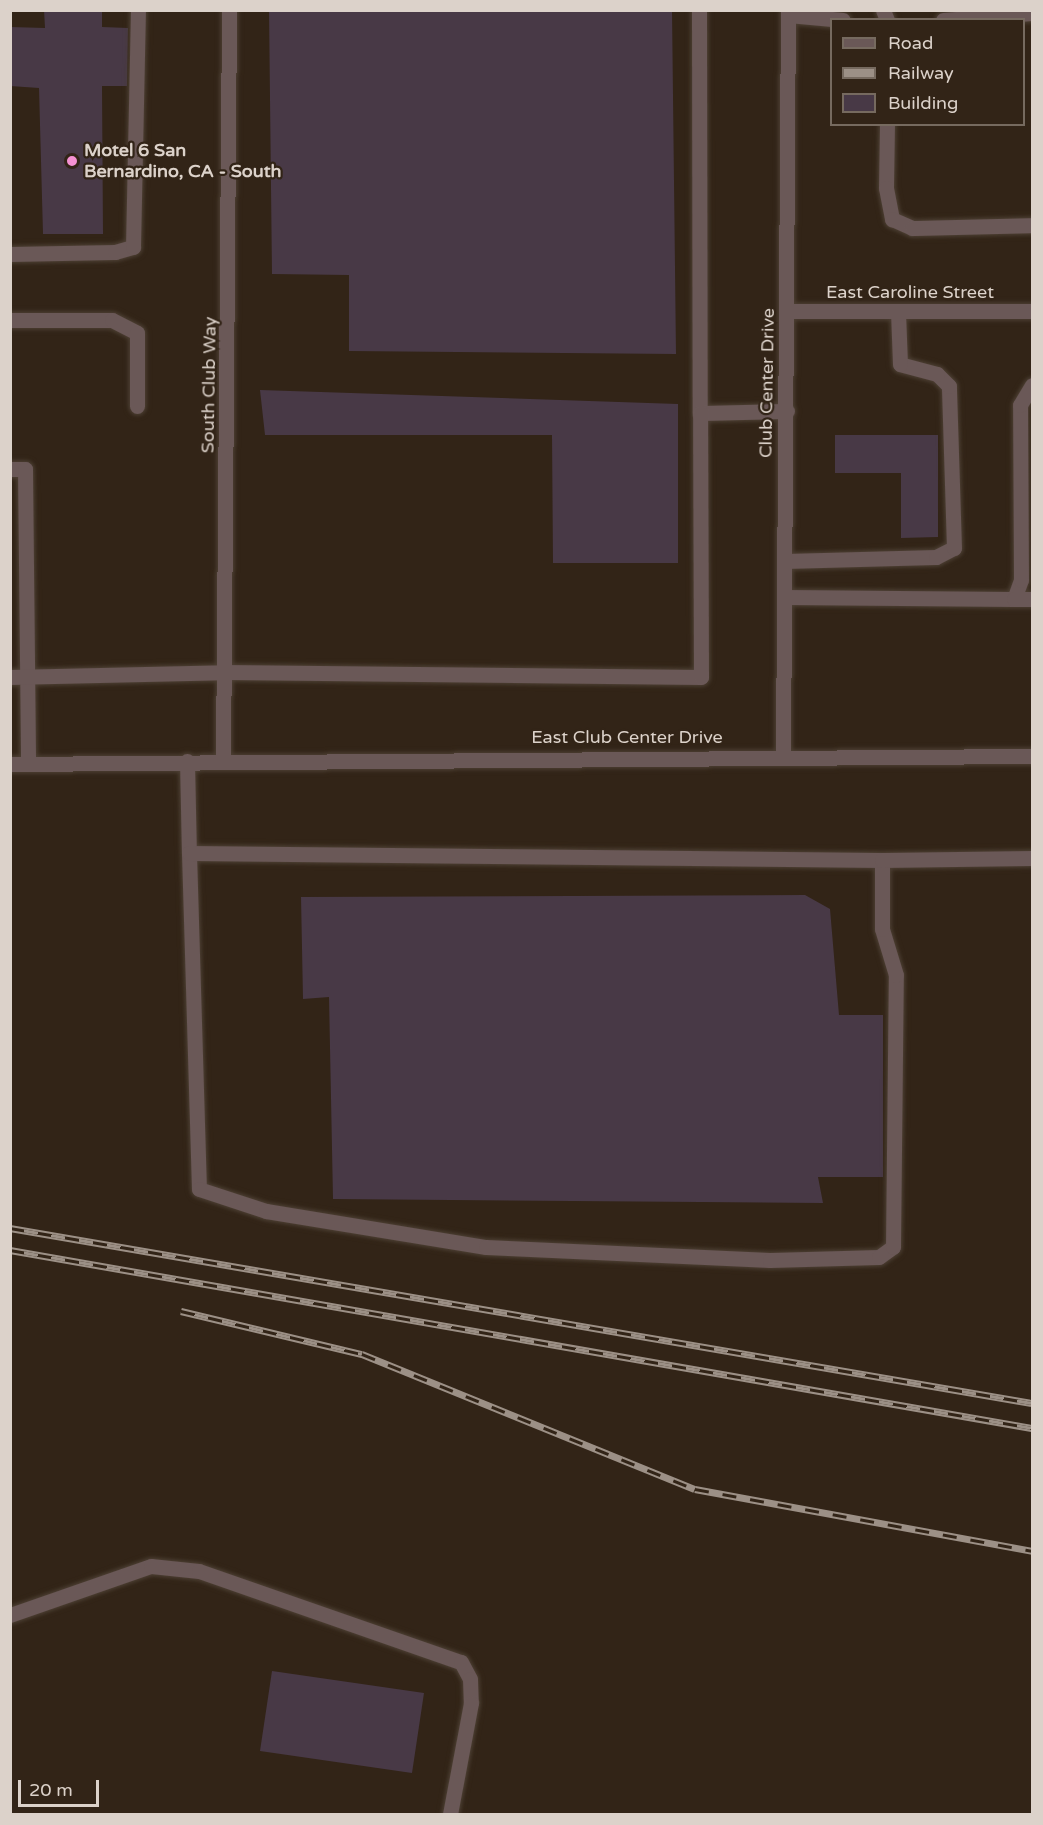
<!DOCTYPE html>
<html>
<head>
<meta charset="utf-8">
<style>
	body { margin:0 }
	#map { position:relative; width:1043px; height:1825px; overflow:hidden; background:#322417; font-family:"Varela Round",sans-serif }
	div>[style] { position:absolute }
	.building>* { inset:0; background:#483946 }
	.roads { filter:drop-shadow(0 0 2px #4d4034) drop-shadow(0 0 2px #4d4034) }
	.lane>* { height:15px; margin:-7.5px; padding:0 7.5px; transform-origin:7.5px; border-radius:7.5px; background:#6a5857 }
	.street>* { height:15px; margin:-7.5px; padding:0 7.5px; transform-origin:7.5px; border-radius:7.5px; background:#6a5857 }
	.rail>* { height:7px; margin-top:-3.5px; transform-origin:0; background:repeating-linear-gradient(90deg,#322417 0 14px,#9c9086 0 28px); box-sizing:border-box; border-block:2px solid #9c9086 }
	.dots>* { width:16px; height:16px; translate:-50% -50%; box-sizing:border-box; border:3px solid #322417; border-radius:50% }
	span { translate:-50% -50%; white-space:nowrap; text-align:center; line-height:1.15; -webkit-text-stroke:4.5px #322417; paint-order:stroke }
	.poi-label { font-size:18px; color:#dcd2ca; font-weight:700 }
	.left { translate:0 -50%; text-align:left }
	.street-label { font-size:18px; color:#dcd2ca }
	.frame { position:absolute; inset:0; border:12px solid #dcd2ca; pointer-events:none }
	.legend { position:absolute; left:830px; top:18px; width:195px; height:108px; box-sizing:border-box; background:#322417; border:2px solid #766a5f; margin:0; padding:8px 10px; list-style:none; font-size:18px; color:#dcd2ca }
	.legend li { display:flex; align-items:center; gap:12px; height:30px }
	.legend b { width:30px; border:2px solid #766a5f }
	.scale { position:absolute; left:18px; top:1780px; width:81px; height:27px; box-sizing:border-box; border:3px solid #dcd2ca; border-top:0; padding-left:8px; font-size:18px; line-height:21px; white-space:nowrap; color:#dcd2ca; -webkit-text-stroke:4px #322417; paint-order:stroke }
</style>
</head>
<body>
<div id="map">
	<div class="building">
		<i style="clip-path:polygon(44px 10px,102px 10px,102px 27px,128px 28px,127px 86px,102px 86px,103px 234px,43px 234px,39px 88px,10px 86px,10px 27px,45px 28px)"></i>
		<i style="clip-path:polygon(269px 10px,672px 10px,676px 354px,349px 351px,349px 275px,272px 274px)"></i>
		<i style="clip-path:polygon(260px 390px,678px 404px,678px 563px,553px 563px,552px 435px,265px 435px)"></i>
		<i style="clip-path:polygon(835px 435px,938px 435px,938px 537px,901px 538px,901px 473px,835px 473px)"></i>
		<i style="clip-path:polygon(805px 895px,830px 909px,839px 1015px,883px 1015px,883px 1177px,818px 1177px,823px 1203px,333px 1199px,329px 997px,303px 999px,301px 897px)"></i>
		<i style="clip-path:polygon(272px 1671px,424px 1693px,412px 1773px,260px 1751px)"></i>
	</div>
	<div class="roads">
		<div class="lane">
			<i style="left:699px;top:10px;width:403px;rotate:89.9deg"></i>
			<i style="left:700px;top:413px;width:87px;rotate:-1.3deg"></i>
			<i style="left:883px;top:10px;width:11px;rotate:68deg"></i>
			<i style="left:788px;top:15px;width:55px;rotate:5.2deg"></i>
			<i style="left:943px;top:20px;width:89px;rotate:-4.5deg"></i>
			<i style="left:887px;top:124px;width:64px;rotate:90.9deg"></i>
			<i style="left:886px;top:188px;width:32px;rotate:79deg"></i>
			<i style="left:892px;top:219px;width:22px;rotate:24deg"></i>
			<i style="left:912px;top:228px;width:120px;rotate:-1.4deg"></i>
			<i style="left:10px;top:254px;width:105px;rotate:-1.1deg"></i>
			<i style="left:115px;top:252px;width:19px;rotate:-16deg"></i>
			<i style="left:133px;top:247px;width:237px;rotate:-88.8deg"></i>
			<i style="left:10px;top:320px;width:102px"></i>
			<i style="left:112px;top:320px;width:28px;rotate:27deg"></i>
			<i style="left:137px;top:333px;width:73px;rotate:90deg"></i>
			<i style="left:10px;top:469px;width:15px"></i>
			<i style="left:25px;top:469px;width:294px;rotate:89.4deg"></i>
			<i style="left:785px;top:561px;width:151px;rotate:-1.5deg"></i>
			<i style="left:936px;top:557px;width:20px;rotate:-27deg"></i>
			<i style="left:954px;top:548px;width:162px;rotate:-91.8deg"></i>
			<i style="left:949px;top:386px;width:17px;rotate:-135deg"></i>
			<i style="left:937px;top:374px;width:38px;rotate:-165deg"></i>
			<i style="left:900px;top:364px;width:53px;rotate:-92.2deg"></i>
			<i style="left:785px;top:597px;width:229px;rotate:0.5deg"></i>
			<i style="left:1014px;top:599px;width:20px;rotate:-70deg"></i>
			<i style="left:1021px;top:580px;width:175px;rotate:-90.3deg"></i>
			<i style="left:1020px;top:405px;width:23px;rotate:-59deg"></i>
			<i style="left:1014px;top:599px;width:18px"></i>
			<i style="left:10px;top:677px;width:214px;rotate:-1.3deg"></i>
			<i style="left:224px;top:672px;width:477px;rotate:0.6deg"></i>
			<i style="left:701px;top:677px;width:264px;rotate:-90.2deg"></i>
			<i style="left:223px;top:760px;width:750px;rotate:-89.54deg"></i>
			<i style="left:187px;top:761px;width:92px;rotate:88.8deg"></i>
			<i style="left:189px;top:853px;width:336px;rotate:88.3deg"></i>
			<i style="left:199px;top:1189px;width:71px;rotate:18.2deg"></i>
			<i style="left:266px;top:1211px;width:223px;rotate:9.3deg"></i>
			<i style="left:486px;top:1247px;width:284px;rotate:2.6deg"></i>
			<i style="left:770px;top:1260px;width:109px;rotate:-1.6deg"></i>
			<i style="left:879px;top:1257px;width:17px;rotate:-36deg"></i>
			<i style="left:893px;top:1247px;width:272px;rotate:-89.4deg"></i>
			<i style="left:896px;top:975px;width:48px;rotate:-106.9deg"></i>
			<i style="left:882px;top:929px;width:69px;rotate:-90deg"></i>
			<i style="left:882px;top:860px;width:693px;rotate:-179.42deg"></i>
			<i style="left:882px;top:860px;width:150px;rotate:-0.8deg"></i>
			<i style="left:10px;top:1615px;width:149px;rotate:-19.2deg"></i>
			<i style="left:151px;top:1566px;width:48px;rotate:5.9deg"></i>
			<i style="left:199px;top:1571px;width:277px;rotate:19.2deg"></i>
			<i style="left:461px;top:1662px;width:19px;rotate:62deg"></i>
			<i style="left:470px;top:1679px;width:24px;rotate:88deg"></i>
			<i style="left:471px;top:1703px;width:113px;rotate:100.7deg"></i>
		</div>
		<div class="street">
			<i style="left:788px;top:311px;width:244px"></i>
			<i style="left:783px;top:756px;width:746px;rotate:-89.62deg"></i>
			<i style="left:10px;top:764px;width:1022px;rotate:-0.45deg"></i>
		</div>
	</div>
	<div class="rail">
		<i style="left:10px;top:1228px;width:1037px;rotate:9.72deg"></i>
		<i style="left:10px;top:1250px;width:1037px;rotate:9.88deg"></i>
		<i style="left:181px;top:1311px;width:186px;rotate:13.4deg"></i>
		<i style="left:362px;top:1354px;width:359px;rotate:22.1deg"></i>
		<i style="left:695px;top:1489px;width:343px;rotate:10.4deg"></i>
	</div>
	<div class="dots">
		<i style="left:72px;top:161px;background:#f591d2"></i>
	</div>
	<div class="poi-label">
		<span class="left" style="left:84px;top:161px">Motel 6 San<br>Bernardino, CA - South</span>
	</div>
	<div class="street-label">
		<span style="left:910px;top:292px">East Caroline Street</span>
		<span style="left:767px;top:383px;rotate:-89deg">Club Center Drive</span>
		<span style="left:209px;top:385px;rotate:-89deg">South Club Way</span>
		<span style="left:627px;top:737px">East Club Center Drive</span>
	</div>
	<div class="frame"></div>
	<ul class="legend">
	<li><b style="height:8px;background:#6a5857"></b>Road</li>
	<li><b style="height:8px;background:#9c9086"></b>Railway</li>
	<li><b style="height:16px;background:#483946"></b>Building</li>
	</ul>
	<div class="scale">20 m</div>
</div>
</body>
</html>
